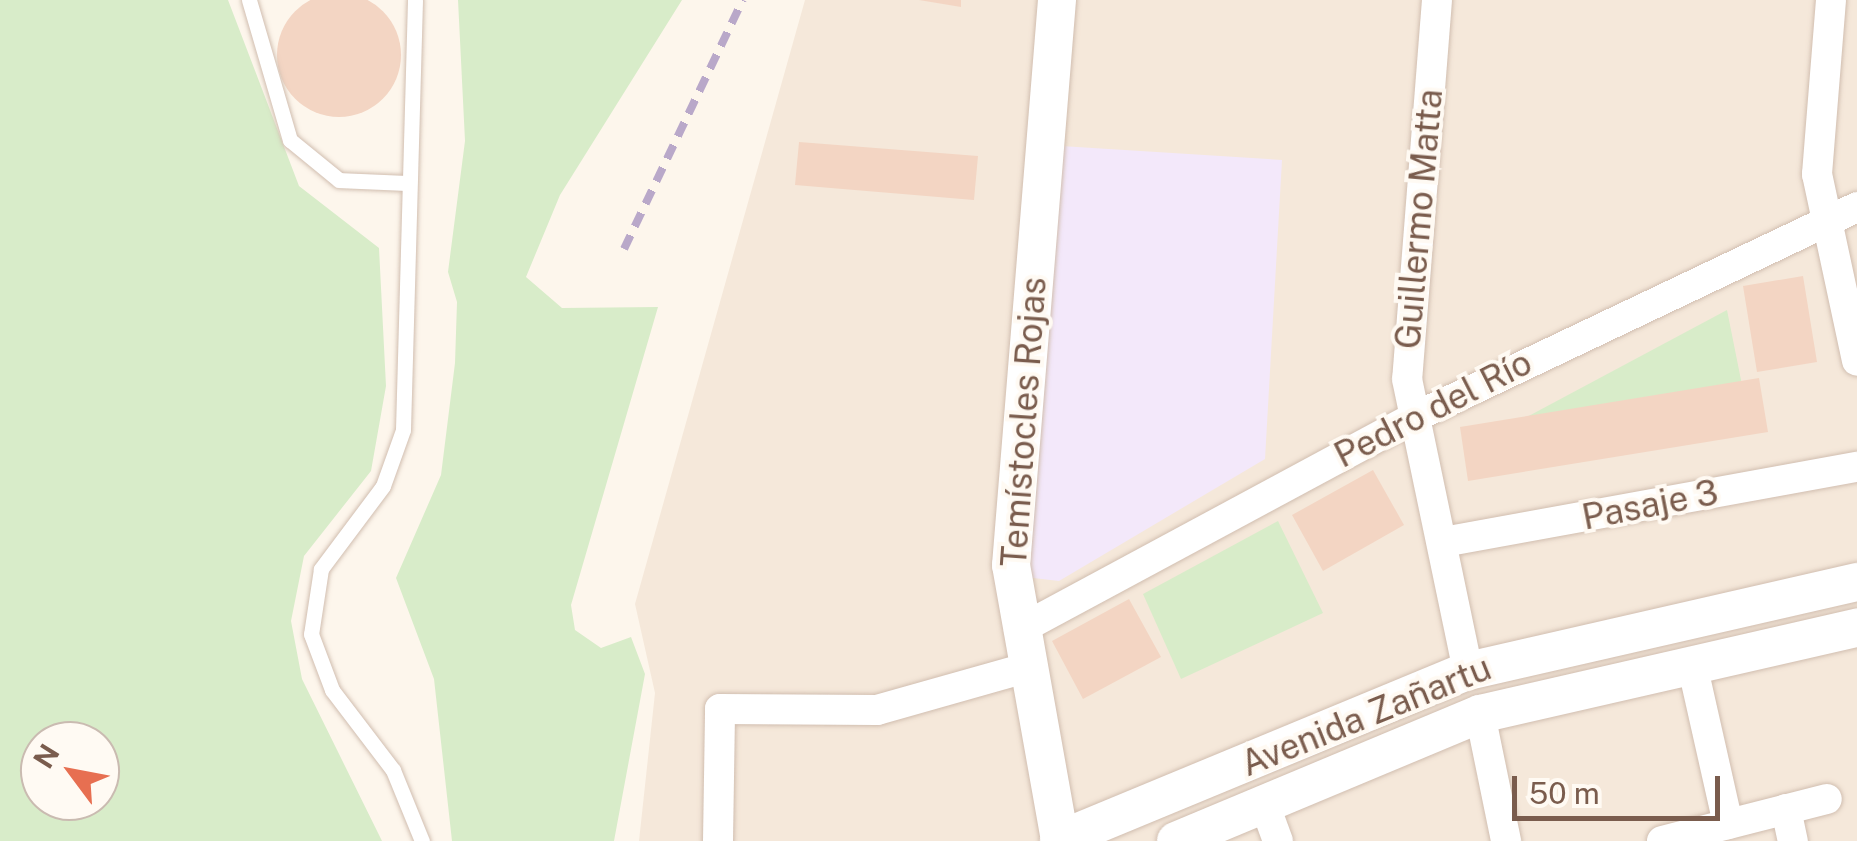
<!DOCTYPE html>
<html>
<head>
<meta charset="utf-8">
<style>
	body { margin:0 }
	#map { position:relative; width:1857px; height:841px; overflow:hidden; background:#fdf6ec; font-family:"Public Sans",sans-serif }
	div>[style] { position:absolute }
	.residential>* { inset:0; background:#f5e8da }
	.education>* { inset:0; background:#f3e8fa }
	.green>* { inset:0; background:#d8ecc9 }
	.building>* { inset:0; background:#f3d5c3 }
	.round { border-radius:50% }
	.roads { filter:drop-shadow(0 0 2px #d1beb0) drop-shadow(0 0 2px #d1beb0) }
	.service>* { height:15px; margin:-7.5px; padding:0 7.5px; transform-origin:7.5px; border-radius:7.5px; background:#fff }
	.minor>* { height:30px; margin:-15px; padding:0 15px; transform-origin:15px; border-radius:15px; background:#fff }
	.tertiary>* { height:38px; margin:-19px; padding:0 19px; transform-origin:19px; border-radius:19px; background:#fff }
	.rail>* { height:8px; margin-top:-4px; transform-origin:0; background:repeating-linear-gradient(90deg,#b9a8c9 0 15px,transparent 0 25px) }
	span { translate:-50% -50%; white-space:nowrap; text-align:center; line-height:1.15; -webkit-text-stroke:8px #fffaf3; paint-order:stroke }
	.street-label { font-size:35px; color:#7a5c4d }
	.north { position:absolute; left:20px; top:721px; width:100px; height:100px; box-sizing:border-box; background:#fffaf3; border:2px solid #cabbb1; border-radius:50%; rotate:302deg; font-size:28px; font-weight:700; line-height:40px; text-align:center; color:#7a5c4d }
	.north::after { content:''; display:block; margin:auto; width:35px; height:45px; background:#e76f51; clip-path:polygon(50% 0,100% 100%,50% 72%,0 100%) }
	.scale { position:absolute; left:1512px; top:776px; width:208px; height:45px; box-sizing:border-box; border:5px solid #7a5c4d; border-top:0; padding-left:12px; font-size:30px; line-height:35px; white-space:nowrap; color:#7a5c4d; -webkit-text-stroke:8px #fffaf3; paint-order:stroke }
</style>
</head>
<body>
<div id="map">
	<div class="residential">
		<i style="clip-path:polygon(805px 0,1857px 0,1857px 841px,639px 841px,655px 693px,635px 604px)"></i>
	</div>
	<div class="education">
		<i style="clip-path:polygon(1061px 146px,1282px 160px,1265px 459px,1059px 581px,1025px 577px)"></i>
	</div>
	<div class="green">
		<i style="clip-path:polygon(evenodd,0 0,228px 0,299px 186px,379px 248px,386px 386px,371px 471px,304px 556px,291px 621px,302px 679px,382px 841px,0 841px,0 0,40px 741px,100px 741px,100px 801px,40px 801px,40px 741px)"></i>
		<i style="clip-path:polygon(458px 0,682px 0,560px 195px,526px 277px,562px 308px,658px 307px,571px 605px,575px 630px,601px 648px,631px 637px,645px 674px,614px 841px,452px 841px,434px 679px,396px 578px,441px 475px,455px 363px,457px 302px,448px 272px,465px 141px)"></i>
		<i style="clip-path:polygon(1727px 310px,1743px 390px,1508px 427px)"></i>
		<i style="clip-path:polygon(1278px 521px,1323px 613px,1181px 679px,1143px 594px)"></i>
	</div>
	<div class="building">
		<i class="round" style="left:277px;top:-7px;width:124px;height:124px"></i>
		<i style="clip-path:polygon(919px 0,961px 0,961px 7px)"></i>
		<i style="clip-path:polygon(799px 142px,978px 156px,974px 200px,795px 185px)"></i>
		<i style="clip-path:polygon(1803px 276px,1817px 362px,1757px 372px,1743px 286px)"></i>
		<i style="clip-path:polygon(1759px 378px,1768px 432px,1468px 481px,1460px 427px)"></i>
		<i style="clip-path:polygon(1373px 470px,1404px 525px,1323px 571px,1292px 515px)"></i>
		<i style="clip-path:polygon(1129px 599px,1161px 657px,1083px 699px,1052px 641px)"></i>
	</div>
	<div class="roads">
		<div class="service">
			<i style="left:249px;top:0;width:146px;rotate:73.7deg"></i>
			<i style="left:290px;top:140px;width:63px;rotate:39.2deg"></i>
			<i style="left:339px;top:180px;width:66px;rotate:2.6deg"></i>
			<i style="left:415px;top:0;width:430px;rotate:91.6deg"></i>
			<i style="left:403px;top:430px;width:59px;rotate:109.7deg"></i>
			<i style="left:383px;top:486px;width:104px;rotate:126.8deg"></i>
			<i style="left:321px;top:569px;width:66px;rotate:98.7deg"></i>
			<i style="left:311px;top:634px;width:60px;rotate:69.4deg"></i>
			<i style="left:332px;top:690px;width:101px;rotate:52.7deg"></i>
			<i style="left:393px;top:770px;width:77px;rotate:67.8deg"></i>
		</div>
		<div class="minor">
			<i style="left:1437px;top:0;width:380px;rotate:94.5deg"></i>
			<i style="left:1407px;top:379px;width:298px;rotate:78.2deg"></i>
			<i style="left:1831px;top:0;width:175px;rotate:94.6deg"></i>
			<i style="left:1817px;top:174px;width:191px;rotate:77.9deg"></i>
			<i style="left:1443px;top:542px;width:421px;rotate:-10.3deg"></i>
			<i style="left:1019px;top:630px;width:447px;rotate:-28.3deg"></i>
			<i style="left:1413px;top:418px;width:492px;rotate:-25.4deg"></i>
			<i style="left:1692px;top:664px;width:164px;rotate:77.3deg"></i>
			<i style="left:1480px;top:714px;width:130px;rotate:78.4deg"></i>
			<i style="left:1264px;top:803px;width:40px;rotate:69.8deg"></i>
			<i style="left:1786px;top:809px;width:33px;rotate:78deg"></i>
			<i style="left:718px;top:841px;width:132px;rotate:-89.1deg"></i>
			<i style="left:720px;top:709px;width:157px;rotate:0.4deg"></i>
			<i style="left:877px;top:710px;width:154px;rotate:-15.8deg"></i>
			<i style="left:1662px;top:841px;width:170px;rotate:-14.3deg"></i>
		</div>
		<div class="tertiary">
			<i style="left:1057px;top:0;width:567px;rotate:94.65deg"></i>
			<i style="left:1011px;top:565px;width:280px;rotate:79.9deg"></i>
			<i style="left:1059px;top:840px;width:443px;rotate:-22.5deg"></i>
			<i style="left:1468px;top:671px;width:399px;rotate:-12.9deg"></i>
			<i style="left:1176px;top:841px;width:329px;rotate:-22.7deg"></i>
			<i style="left:1480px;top:714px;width:387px;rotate:-12.9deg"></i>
		</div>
	</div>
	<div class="rail">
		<i style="left:624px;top:249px;width:276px;rotate:-64.5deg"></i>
	</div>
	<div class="street-label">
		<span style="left:1419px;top:219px;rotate:-85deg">Guillermo Matta</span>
		<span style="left:1433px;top:409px;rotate:-27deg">Pedro del Río</span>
		<span style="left:1024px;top:422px;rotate:-86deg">Temístocles Rojas</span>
		<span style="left:1650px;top:505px;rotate:-11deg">Pasaje 3</span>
		<span style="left:1366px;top:716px;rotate:-22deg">Avenida Zañartu</span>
	</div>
	<div class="north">N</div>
	<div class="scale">50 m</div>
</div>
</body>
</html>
